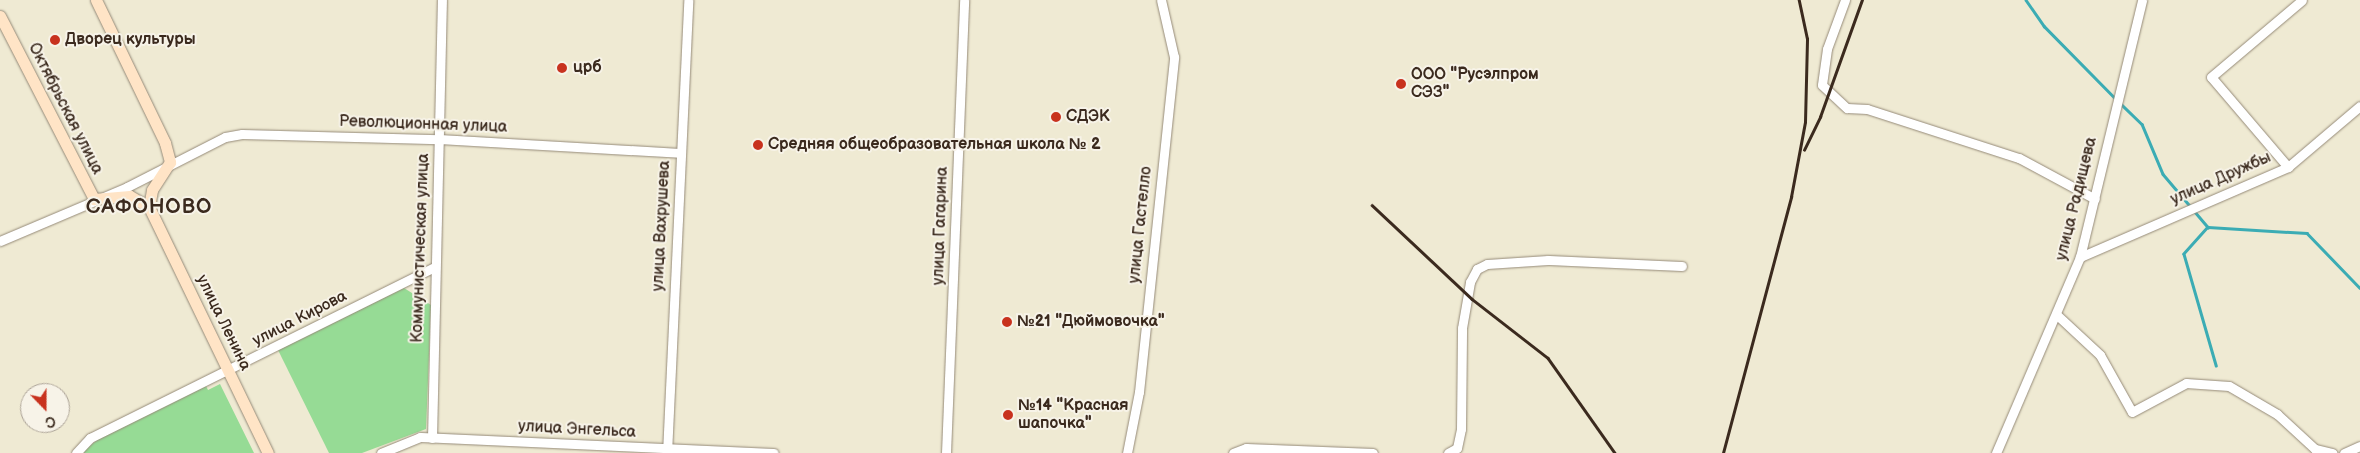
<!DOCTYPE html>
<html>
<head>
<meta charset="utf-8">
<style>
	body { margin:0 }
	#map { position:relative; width:2360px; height:453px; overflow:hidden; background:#efead3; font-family:"Balsamiq Sans",sans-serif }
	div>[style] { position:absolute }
	.green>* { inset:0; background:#96db95 }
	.stream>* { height:2.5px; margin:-1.25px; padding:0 1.25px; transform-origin:1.25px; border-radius:1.25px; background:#3bacb4 }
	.roads { filter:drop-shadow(0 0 1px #958a78) drop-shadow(0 0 1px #958a78) }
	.minor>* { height:9px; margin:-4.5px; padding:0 4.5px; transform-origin:4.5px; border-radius:4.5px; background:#fff }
	.secondary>* { height:11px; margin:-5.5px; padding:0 5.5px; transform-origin:5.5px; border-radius:5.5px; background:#ffe4c6 }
	.rail>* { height:2.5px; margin:-1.25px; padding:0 1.25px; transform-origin:1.25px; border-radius:1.25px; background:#3b2a1e }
	.dots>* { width:14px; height:14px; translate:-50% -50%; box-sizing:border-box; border:2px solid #f7f3e8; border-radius:50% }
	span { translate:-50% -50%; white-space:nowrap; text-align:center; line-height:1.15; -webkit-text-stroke:4px #f7f3e8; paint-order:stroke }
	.poi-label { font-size:16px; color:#3b2a1e; font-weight:700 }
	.left { translate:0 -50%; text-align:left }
	.street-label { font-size:16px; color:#3b2a1e }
	.district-label { font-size:21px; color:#3b2a1e; font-weight:700; letter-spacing:1px }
	.north { position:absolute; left:20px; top:383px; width:50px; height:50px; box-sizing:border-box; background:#f7f3e8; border:1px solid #aca397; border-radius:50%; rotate:158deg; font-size:14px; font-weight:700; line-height:20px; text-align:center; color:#3b2a1e }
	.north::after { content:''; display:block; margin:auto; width:18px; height:22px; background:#c8321e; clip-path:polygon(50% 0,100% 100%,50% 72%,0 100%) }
</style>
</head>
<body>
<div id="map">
	<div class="green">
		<i style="clip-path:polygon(404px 288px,431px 305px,426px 429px,362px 453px,329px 453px,278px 350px)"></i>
		<i style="clip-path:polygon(220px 384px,254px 453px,81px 453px,102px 436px,206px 386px,208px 390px)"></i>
	</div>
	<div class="stream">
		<i style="left:2026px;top:0;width:32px;rotate:55deg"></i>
		<i style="left:2044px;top:26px;width:101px;rotate:45.4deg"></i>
		<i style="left:2119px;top:102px;width:32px;rotate:44deg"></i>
		<i style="left:2142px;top:124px;width:54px;rotate:67.2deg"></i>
		<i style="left:2163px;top:174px;width:70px;rotate:49.7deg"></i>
		<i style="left:2208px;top:227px;width:99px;rotate:3.5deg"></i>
		<i style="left:2307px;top:233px;width:76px;rotate:46.1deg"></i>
		<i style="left:2208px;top:227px;width:36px;rotate:132deg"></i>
		<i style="left:2184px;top:254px;width:116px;rotate:73.9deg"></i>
	</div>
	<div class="roads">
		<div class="minor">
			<i style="left:1845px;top:0;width:52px;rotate:110.2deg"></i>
			<i style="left:1827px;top:49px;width:36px;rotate:98deg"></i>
			<i style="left:1822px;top:85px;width:34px;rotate:43deg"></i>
			<i style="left:1847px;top:108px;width:20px;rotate:3deg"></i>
			<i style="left:1867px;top:109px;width:160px;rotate:17.9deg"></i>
			<i style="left:2019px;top:158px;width:86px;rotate:28.3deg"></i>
			<i style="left:2288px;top:167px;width:118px;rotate:-130.5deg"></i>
			<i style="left:2211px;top:77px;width:119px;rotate:-40.2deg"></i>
			<i style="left:0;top:241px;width:138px;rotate:-23deg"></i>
			<i style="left:127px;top:187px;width:110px;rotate:-27deg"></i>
			<i style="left:225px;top:137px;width:17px;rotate:-10deg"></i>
			<i style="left:242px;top:134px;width:197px;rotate:1.5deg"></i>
			<i style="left:439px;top:139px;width:241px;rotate:3.3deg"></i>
			<i style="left:2080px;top:257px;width:227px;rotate:-23.4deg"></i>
			<i style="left:2288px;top:167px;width:94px;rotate:-40.3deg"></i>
			<i style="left:2057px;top:315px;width:59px;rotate:42.9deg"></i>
			<i style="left:2100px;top:355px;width:65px;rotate:60.7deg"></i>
			<i style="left:2132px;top:412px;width:61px;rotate:-28.2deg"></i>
			<i style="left:2186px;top:383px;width:43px;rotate:4deg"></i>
			<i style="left:2229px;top:386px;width:56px;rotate:30.3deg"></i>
			<i style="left:2277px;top:414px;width:52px;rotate:42.6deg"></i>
			<i style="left:2315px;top:449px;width:18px;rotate:13deg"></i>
			<i style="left:432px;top:438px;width:438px;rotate:-88.7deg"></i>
			<i style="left:76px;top:453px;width:21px;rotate:-47deg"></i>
			<i style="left:90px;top:438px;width:384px;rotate:-26.4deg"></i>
			<i style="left:381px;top:453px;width:42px;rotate:-22.3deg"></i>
			<i style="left:420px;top:437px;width:354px;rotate:2.6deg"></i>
			<i style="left:667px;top:453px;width:453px;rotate:-87.3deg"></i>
			<i style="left:946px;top:453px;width:453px;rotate:-87.7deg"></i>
			<i style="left:1127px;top:453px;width:62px;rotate:-78.9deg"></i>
			<i style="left:1139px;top:392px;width:337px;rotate:-84deg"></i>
			<i style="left:1174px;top:57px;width:58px;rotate:-102.8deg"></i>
			<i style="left:1233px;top:453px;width:14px;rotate:-21deg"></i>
			<i style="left:1246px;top:448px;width:127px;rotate:2.3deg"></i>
			<i style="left:1448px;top:453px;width:10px;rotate:-29deg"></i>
			<i style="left:1457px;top:448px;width:19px;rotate:-78deg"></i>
			<i style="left:1461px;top:429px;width:101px;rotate:-89.4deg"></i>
			<i style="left:1462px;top:328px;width:47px;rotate:-80.1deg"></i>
			<i style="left:1470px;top:282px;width:15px;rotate:-62deg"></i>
			<i style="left:1477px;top:269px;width:11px;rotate:-27deg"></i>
			<i style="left:1487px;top:264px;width:61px;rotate:-3.8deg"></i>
			<i style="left:1548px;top:260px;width:134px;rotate:2.6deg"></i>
			<i style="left:1996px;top:453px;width:213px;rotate:-66.8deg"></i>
			<i style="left:2080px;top:257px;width:264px;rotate:-76.4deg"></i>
			<i style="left:2344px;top:453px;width:17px;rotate:-24deg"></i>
		</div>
		<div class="secondary">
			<i style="left:96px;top:0;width:159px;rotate:64.2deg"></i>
			<i style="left:165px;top:143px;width:20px;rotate:75deg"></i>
			<i style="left:170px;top:162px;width:33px;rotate:123deg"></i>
			<i style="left:152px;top:190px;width:17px;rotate:100deg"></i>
			<i style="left:149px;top:207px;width:273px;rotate:64.2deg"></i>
			<i style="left:0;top:16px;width:206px;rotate:62.8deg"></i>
			<i style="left:94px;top:199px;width:36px;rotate:-5deg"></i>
			<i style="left:130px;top:196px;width:22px;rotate:30deg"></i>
		</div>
	</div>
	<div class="rail">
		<i style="left:1804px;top:150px;width:37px;rotate:-64deg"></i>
		<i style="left:1820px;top:117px;width:124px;rotate:-70.3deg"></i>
		<i style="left:1372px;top:205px;width:137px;rotate:43.2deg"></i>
		<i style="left:1472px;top:299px;width:96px;rotate:37.8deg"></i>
		<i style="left:1548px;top:358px;width:116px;rotate:54.8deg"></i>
		<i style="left:1723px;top:453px;width:265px;rotate:-75.1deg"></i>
		<i style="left:1791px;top:197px;width:76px;rotate:-79.4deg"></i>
		<i style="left:1805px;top:122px;width:83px;rotate:-88.6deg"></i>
		<i style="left:1807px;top:39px;width:40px;rotate:-102deg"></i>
	</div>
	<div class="dots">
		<i style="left:55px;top:40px;background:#c8321e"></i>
		<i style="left:562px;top:68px;background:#c8321e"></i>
		<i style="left:1401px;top:84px;background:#c8321e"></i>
		<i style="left:1056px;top:117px;background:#c8321e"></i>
		<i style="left:758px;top:145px;background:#c8321e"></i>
		<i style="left:1007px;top:322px;background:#c8321e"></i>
		<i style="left:1008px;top:415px;background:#c8321e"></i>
	</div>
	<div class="poi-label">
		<span class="left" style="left:65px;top:40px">Дворец культуры</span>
		<span class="left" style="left:573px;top:68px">црб</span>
		<span class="left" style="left:1411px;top:84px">ООО "Русэлпром<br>СЭЗ"</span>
		<span class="left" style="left:1066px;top:117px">СДЭК</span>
		<span class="left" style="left:768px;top:145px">Средняя общеобразовательная школа № 2</span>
		<span class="left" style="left:1017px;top:322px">№21 "Дюймовочка"</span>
		<span class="left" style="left:1018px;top:415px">№14 "Красная<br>шапочка"</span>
	</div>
	<div class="street-label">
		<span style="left:65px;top:109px;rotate:63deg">Октябрьская улица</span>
		<span style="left:423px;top:125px;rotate:2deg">Революционная улица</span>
		<span style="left:2221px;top:179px;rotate:-24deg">улица Дружбы</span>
		<span style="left:2077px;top:199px;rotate:-76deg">улица Радищева</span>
		<span style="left:1141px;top:225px;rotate:-84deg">улица Гастелло</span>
		<span style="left:662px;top:226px;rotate:-87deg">улица Вахрушева</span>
		<span style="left:941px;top:226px;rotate:-88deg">улица Гагарина</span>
		<span style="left:421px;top:248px;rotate:-88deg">Коммунистическая улица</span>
		<span style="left:300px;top:319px;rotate:-27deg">улица Кирова</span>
		<span style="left:223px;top:323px;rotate:64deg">улица Ленина</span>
		<span style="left:577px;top:430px;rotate:3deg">улица Энгельса</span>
	</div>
	<div class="district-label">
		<span style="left:149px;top:207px">САФОНОВО</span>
	</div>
	<div class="north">С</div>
</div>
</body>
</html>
